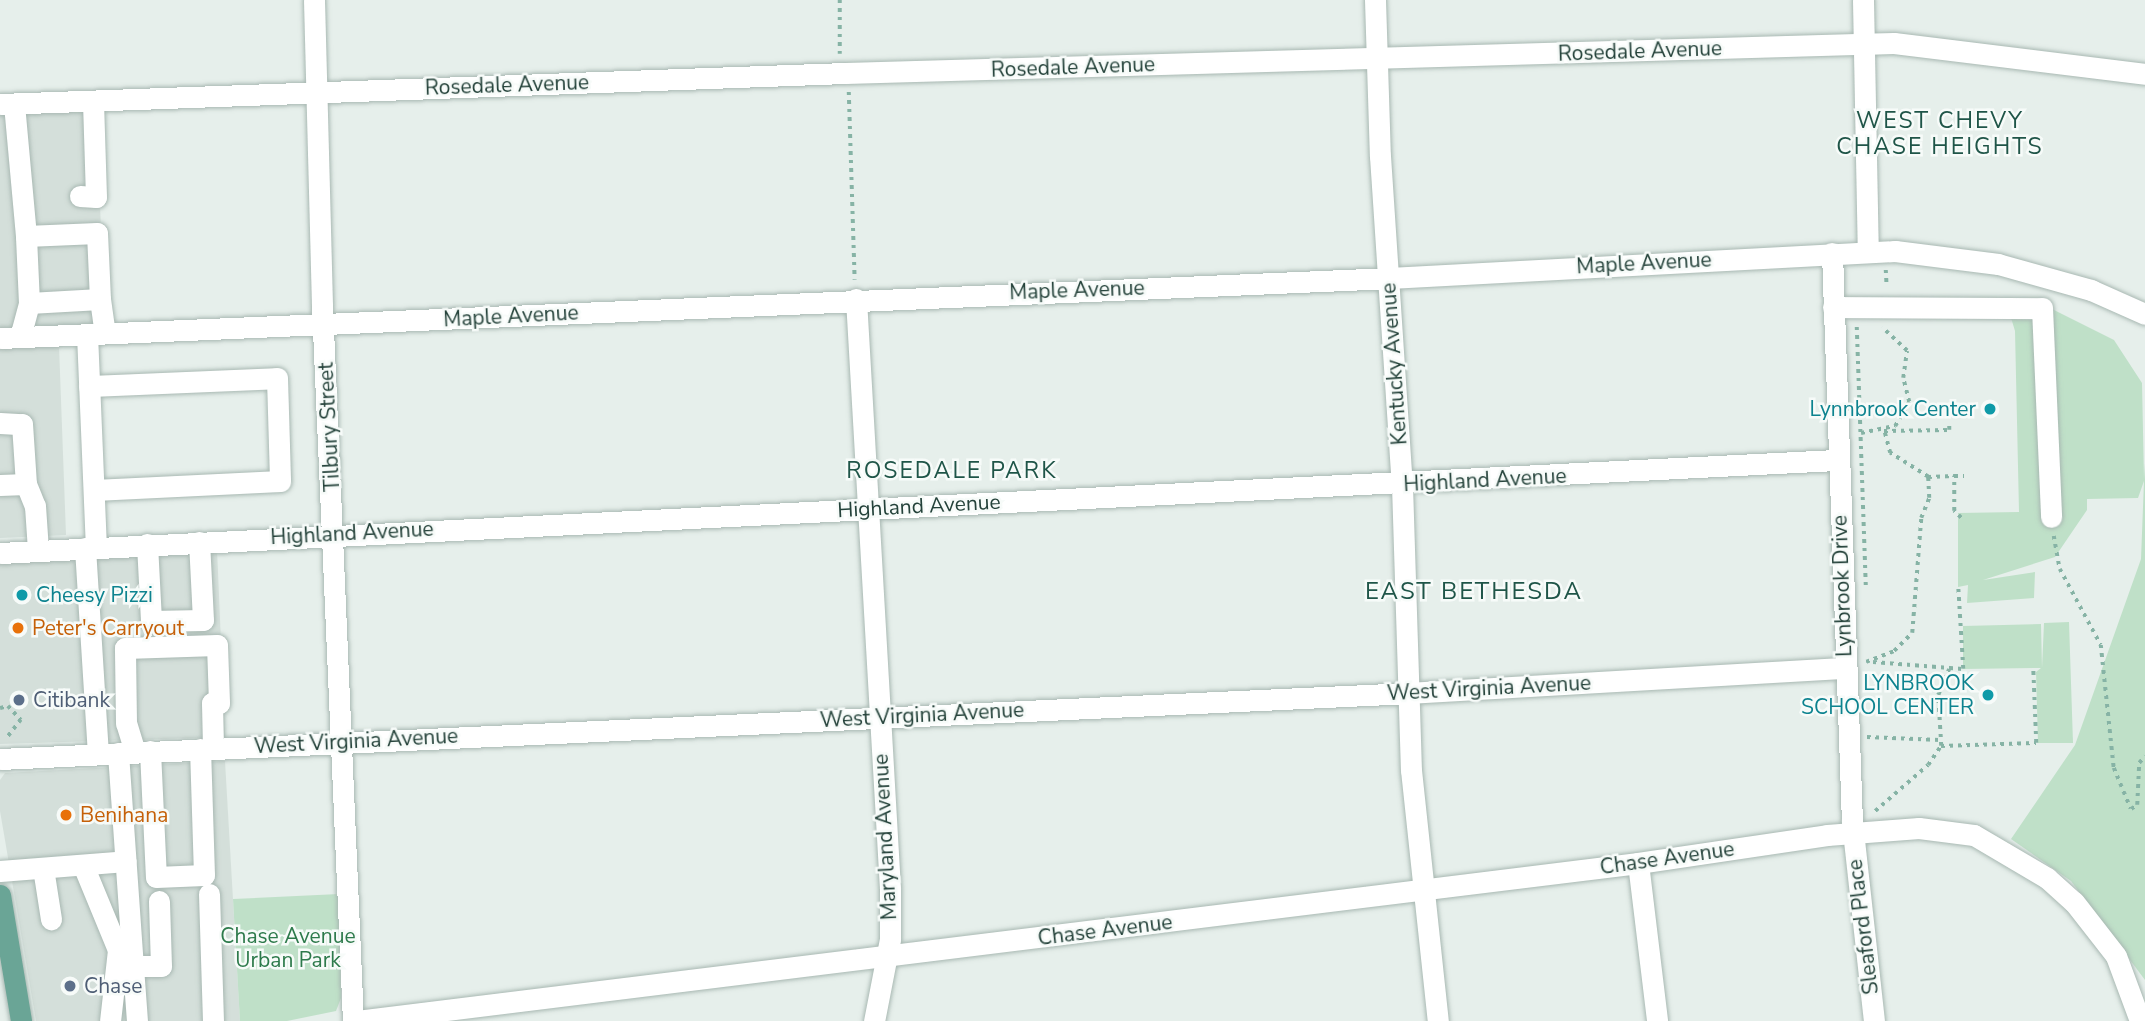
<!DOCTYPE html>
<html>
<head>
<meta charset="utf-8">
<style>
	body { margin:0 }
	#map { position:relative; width:2145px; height:1021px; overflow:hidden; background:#e6efeb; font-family:"Nunito Sans",sans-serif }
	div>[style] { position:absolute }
	.built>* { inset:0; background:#d4dfda }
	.green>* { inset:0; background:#bfe0c8 }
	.path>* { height:3.5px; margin-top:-1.75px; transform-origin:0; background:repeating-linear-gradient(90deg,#86b3a5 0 3.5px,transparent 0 8.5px) }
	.roads { filter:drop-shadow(0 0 2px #a8b8b2) drop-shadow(0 0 2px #a8b8b2) }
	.minor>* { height:21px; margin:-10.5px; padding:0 10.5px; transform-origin:10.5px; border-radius:10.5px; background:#fff }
	.major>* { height:21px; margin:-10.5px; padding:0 10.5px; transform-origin:10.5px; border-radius:10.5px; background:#6aa596 }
	.dots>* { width:19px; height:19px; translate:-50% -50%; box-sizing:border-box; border:4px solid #f7fbf9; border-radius:50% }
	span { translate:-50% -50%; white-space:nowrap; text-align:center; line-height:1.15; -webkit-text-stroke:5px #f7fbf9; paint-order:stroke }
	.street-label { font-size:21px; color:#24423a }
	.culture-label { font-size:21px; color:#0d838f }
	.right { translate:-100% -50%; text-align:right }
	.left { translate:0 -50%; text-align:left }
	.food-label { font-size:21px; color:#c56008 }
	.service-label { font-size:21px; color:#4e5e75 }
	.park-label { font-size:21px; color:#2d7a4b }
	.neighbourhood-label { font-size:23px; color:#1f5548; letter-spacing:2px }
	.quarter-label { font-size:24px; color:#1f5548; letter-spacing:2px }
</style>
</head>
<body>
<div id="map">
	<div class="built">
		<i style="clip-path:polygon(96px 110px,105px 324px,0 328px,0 113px)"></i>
		<i style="clip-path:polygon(59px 346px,66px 535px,0 538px,0 348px)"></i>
		<i style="clip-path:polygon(217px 549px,225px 737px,0 744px,0 560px)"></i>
		<i style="clip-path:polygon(225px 761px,240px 1021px,36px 1021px,0 811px,0 780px,5px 773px)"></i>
	</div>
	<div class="green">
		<i style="clip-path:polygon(2032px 299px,2114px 340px,2142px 383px,2144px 479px,2145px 463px,2145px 980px,2071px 881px,2011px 839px,2075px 745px,2141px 559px,2144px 481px,2138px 498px,2087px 499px,2087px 510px,2055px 557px,1983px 580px,2035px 572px,2034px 598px,1967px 603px,1968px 585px,1958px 587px,1958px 513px,2019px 512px,2015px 331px,2006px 301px)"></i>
		<i style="clip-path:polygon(2069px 622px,2073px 743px,2038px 743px,2036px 672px,2041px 668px,1963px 669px,1963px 626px,2041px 624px,2042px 668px,2044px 623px)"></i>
		<i style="clip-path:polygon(339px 894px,341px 998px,336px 1011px,287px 1021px,240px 1021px,233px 899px)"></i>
	</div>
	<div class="path">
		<i style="left:840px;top:0;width:54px;rotate:90deg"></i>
		<i style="left:849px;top:92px;width:188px;rotate:88.2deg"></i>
		<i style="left:1886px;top:270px;width:17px;rotate:87deg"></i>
		<i style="left:1857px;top:327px;width:259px;rotate:88deg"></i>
		<i style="left:1861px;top:433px;width:35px;rotate:-12deg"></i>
		<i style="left:1895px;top:426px;width:28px;rotate:-60deg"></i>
		<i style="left:1909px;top:402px;width:25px;rotate:-104deg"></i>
		<i style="left:1903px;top:378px;width:27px;rotate:-82deg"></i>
		<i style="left:1907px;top:351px;width:34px;rotate:-137deg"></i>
		<i style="left:1928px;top:477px;width:26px;rotate:-2deg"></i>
		<i style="left:1961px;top:518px;width:10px;rotate:-135deg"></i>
		<i style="left:1954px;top:511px;width:35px;rotate:-90deg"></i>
		<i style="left:1954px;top:476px;width:10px"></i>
		<i style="left:2054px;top:536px;width:34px;rotate:80deg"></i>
		<i style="left:2060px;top:569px;width:86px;rotate:61.7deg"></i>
		<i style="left:2101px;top:645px;width:124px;rotate:84deg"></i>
		<i style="left:2114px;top:768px;width:44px;rotate:67.5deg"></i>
		<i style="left:2131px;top:809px;width:7px;rotate:-34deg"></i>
		<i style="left:2137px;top:805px;width:42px;rotate:-87.3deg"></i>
		<i style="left:2139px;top:763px;width:9px;rotate:-49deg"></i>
		<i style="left:1866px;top:662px;width:30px;rotate:-21deg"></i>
		<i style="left:1894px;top:651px;width:25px;rotate:-45deg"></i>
		<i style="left:1912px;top:633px;width:115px;rotate:-85.5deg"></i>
		<i style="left:1921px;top:518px;width:22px;rotate:-68deg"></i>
		<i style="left:1929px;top:498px;width:21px;rotate:-93deg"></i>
		<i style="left:1928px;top:477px;width:45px;rotate:-147.7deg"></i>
		<i style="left:1890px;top:453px;width:23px;rotate:-105deg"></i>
		<i style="left:1884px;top:431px;width:65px;rotate:-0.9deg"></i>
		<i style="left:1949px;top:430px;width:7px;rotate:-90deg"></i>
		<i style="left:1873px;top:662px;width:90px;rotate:4.4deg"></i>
		<i style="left:1963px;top:669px;width:82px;rotate:-93.5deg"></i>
		<i style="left:0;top:708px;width:8px;rotate:-14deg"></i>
		<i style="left:8px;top:706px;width:19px;rotate:47deg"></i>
		<i style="left:21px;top:720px;width:24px;rotate:128deg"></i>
		<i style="left:1867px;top:737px;width:73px;rotate:2.4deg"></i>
		<i style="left:1941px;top:746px;width:95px;rotate:-1.8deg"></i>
		<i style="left:2036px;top:743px;width:75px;rotate:-92.3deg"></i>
		<i style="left:1875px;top:811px;width:70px;rotate:-41deg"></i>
		<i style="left:1928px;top:765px;width:23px;rotate:-56deg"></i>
		<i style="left:1941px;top:746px;width:51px;rotate:-93.4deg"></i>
		<i style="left:1938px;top:695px;width:28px;rotate:-67deg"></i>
	</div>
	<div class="roads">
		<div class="minor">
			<i style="left:314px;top:0;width:306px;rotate:88.5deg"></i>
			<i style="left:322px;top:306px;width:716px;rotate:87.52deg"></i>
			<i style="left:1375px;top:0;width:156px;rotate:88.2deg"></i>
			<i style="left:1380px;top:156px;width:330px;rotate:86.2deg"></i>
			<i style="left:1402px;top:485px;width:285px;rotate:88.2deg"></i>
			<i style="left:1411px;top:770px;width:252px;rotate:83.9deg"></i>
			<i style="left:1863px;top:0;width:252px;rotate:88.9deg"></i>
			<i style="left:0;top:104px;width:846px;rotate:-2.1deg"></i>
			<i style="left:845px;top:73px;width:1049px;rotate:-1.64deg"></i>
			<i style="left:1894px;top:43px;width:253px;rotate:7deg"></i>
			<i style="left:14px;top:104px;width:133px;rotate:84.8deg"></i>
			<i style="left:80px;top:196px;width:16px;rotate:4deg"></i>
			<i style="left:96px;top:197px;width:95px;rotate:-91.8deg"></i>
			<i style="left:1832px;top:253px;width:569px;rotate:87.99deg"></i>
			<i style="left:1852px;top:822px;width:200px;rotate:83.7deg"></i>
			<i style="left:856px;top:299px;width:590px;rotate:86.7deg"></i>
			<i style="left:890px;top:888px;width:51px;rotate:90deg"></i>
			<i style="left:890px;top:939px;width:84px;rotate:101deg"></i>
			<i style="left:29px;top:303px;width:71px;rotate:-3.2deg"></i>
			<i style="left:100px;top:299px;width:34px;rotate:82deg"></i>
			<i style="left:1833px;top:307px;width:209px;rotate:0.3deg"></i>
			<i style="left:2042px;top:308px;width:209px;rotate:87.5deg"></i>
			<i style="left:87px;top:334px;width:213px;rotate:87.6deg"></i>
			<i style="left:20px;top:337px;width:35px;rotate:-75deg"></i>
			<i style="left:29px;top:303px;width:67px;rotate:-92.6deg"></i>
			<i style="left:26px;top:236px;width:71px;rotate:-2.4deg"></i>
			<i style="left:97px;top:233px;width:66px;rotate:87.4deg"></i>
			<i style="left:0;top:338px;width:1390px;rotate:-2.47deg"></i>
			<i style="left:1389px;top:278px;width:507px;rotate:-3.05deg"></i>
			<i style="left:1895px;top:251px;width:104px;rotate:7.2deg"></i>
			<i style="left:1998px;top:264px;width:97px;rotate:15.6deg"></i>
			<i style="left:2091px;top:290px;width:59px;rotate:24deg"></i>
			<i style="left:89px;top:386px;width:188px;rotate:-2.4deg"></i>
			<i style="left:277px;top:378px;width:103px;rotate:88.3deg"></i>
			<i style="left:280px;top:481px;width:186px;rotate:177.2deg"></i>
			<i style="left:0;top:423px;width:22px;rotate:3deg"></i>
			<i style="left:22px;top:424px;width:60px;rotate:86.2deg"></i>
			<i style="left:26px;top:484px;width:24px;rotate:68deg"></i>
			<i style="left:35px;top:506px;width:44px;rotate:86.1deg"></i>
			<i style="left:0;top:485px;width:26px;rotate:-2deg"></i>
			<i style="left:147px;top:544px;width:77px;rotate:87deg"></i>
			<i style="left:151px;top:621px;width:52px;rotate:-1.1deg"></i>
			<i style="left:203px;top:620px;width:78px;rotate:-92.9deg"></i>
			<i style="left:85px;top:548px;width:206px;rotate:86.4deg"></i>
			<i style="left:0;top:553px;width:1839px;rotate:-2.9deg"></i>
			<i style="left:150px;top:751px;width:126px;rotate:87.3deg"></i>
			<i style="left:156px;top:877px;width:48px;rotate:-2.4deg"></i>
			<i style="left:204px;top:875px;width:126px;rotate:-91.8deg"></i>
			<i style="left:135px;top:752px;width:30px;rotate:-107deg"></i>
			<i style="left:126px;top:723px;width:75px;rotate:-90.8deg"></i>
			<i style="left:125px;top:648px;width:92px;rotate:-1.9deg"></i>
			<i style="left:217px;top:645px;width:58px;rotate:88deg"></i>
			<i style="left:219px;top:703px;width:7px;rotate:180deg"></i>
			<i style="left:212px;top:703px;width:45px;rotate:88.7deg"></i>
			<i style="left:118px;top:753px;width:214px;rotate:86deg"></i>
			<i style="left:0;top:759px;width:1411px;rotate:-2.68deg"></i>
			<i style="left:1409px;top:693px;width:436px;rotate:-3.3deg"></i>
			<i style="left:1638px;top:863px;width:159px;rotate:83.1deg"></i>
			<i style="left:83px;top:865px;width:92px;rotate:67.6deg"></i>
			<i style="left:118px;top:950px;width:71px;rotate:96.4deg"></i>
			<i style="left:43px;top:868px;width:52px;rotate:81.1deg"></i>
			<i style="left:0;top:871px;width:126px;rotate:-4.5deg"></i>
			<i style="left:209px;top:894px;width:127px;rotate:88.2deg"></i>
			<i style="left:137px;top:1021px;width:55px;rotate:-94.2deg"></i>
			<i style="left:133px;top:966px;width:28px"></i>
			<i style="left:161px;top:966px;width:65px;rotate:-91.8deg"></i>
			<i style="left:357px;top:1021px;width:1291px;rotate:-7.03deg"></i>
			<i style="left:1638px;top:863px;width:191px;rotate:-8.4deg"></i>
			<i style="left:1827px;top:835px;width:92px;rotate:-4.4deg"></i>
			<i style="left:1919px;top:828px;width:55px;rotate:7.3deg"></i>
			<i style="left:1974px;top:835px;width:85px;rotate:30.5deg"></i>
			<i style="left:2047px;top:878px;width:36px;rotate:42deg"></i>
			<i style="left:2074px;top:902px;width:68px;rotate:52.1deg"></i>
			<i style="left:2116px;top:956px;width:69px;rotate:69.7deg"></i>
		</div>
		<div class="major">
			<i style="left:0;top:895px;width:128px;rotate:80.5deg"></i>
		</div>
	</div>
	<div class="dots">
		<i style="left:1990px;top:409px;background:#0f9aa8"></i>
		<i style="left:22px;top:595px;background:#0f9aa8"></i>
		<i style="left:18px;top:628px;background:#e8710a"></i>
		<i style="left:1988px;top:695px;background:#0f9aa8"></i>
		<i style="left:19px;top:700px;background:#5c6f8a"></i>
		<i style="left:66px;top:815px;background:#e8710a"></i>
		<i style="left:70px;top:986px;background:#5c6f8a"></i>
	</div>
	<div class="street-label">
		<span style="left:1640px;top:51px;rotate:-2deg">Rosedale Avenue</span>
		<span style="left:1073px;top:67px;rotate:-2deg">Rosedale Avenue</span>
		<span style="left:507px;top:85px;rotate:-2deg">Rosedale Avenue</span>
		<span style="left:1644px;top:263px;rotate:-3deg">Maple Avenue</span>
		<span style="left:1077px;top:290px;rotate:-2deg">Maple Avenue</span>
		<span style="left:511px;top:316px;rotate:-3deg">Maple Avenue</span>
		<span style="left:1394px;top:364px;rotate:-94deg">Kentucky Avenue</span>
		<span style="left:329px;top:427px;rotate:-93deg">Tilbury Street</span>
		<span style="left:1485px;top:480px;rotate:-3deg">Highland Avenue</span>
		<span style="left:919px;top:506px;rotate:-3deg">Highland Avenue</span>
		<span style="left:352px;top:533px;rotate:-3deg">Highland Avenue</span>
		<span style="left:1842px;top:586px;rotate:-92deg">Lynbrook Drive</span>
		<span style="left:1489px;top:688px;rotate:-3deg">West Virginia Avenue</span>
		<span style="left:922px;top:715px;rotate:-3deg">West Virginia Avenue</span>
		<span style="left:356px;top:741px;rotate:-3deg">West Virginia Avenue</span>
		<span style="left:885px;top:837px;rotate:-93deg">Maryland Avenue</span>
		<span style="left:1667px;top:858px;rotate:-8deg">Chase Avenue</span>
		<span style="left:1863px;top:927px;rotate:-97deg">Sleaford Place</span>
		<span style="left:1105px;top:930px;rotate:-7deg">Chase Avenue</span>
	</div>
	<div class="culture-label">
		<span class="right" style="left:1976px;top:409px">Lynnbrook Center</span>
		<span class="left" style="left:36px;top:595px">Cheesy Pizzi</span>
		<span class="right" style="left:1974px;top:695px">LYNBROOK<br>SCHOOL CENTER</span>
	</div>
	<div class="food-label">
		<span class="left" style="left:32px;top:628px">Peter's Carryout</span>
		<span class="left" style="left:80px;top:815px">Benihana</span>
	</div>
	<div class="service-label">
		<span class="left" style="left:33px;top:700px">Citibank</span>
		<span class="left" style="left:84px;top:986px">Chase</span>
	</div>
	<div class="park-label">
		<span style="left:288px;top:948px">Chase Avenue<br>Urban Park</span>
	</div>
	<div class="neighbourhood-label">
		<span style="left:1940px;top:134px">WEST CHEVY<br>CHASE HEIGHTS</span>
		<span style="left:952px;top:471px">ROSEDALE PARK</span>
	</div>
	<div class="quarter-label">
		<span style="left:1474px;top:592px">EAST BETHESDA</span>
	</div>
</div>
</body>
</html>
